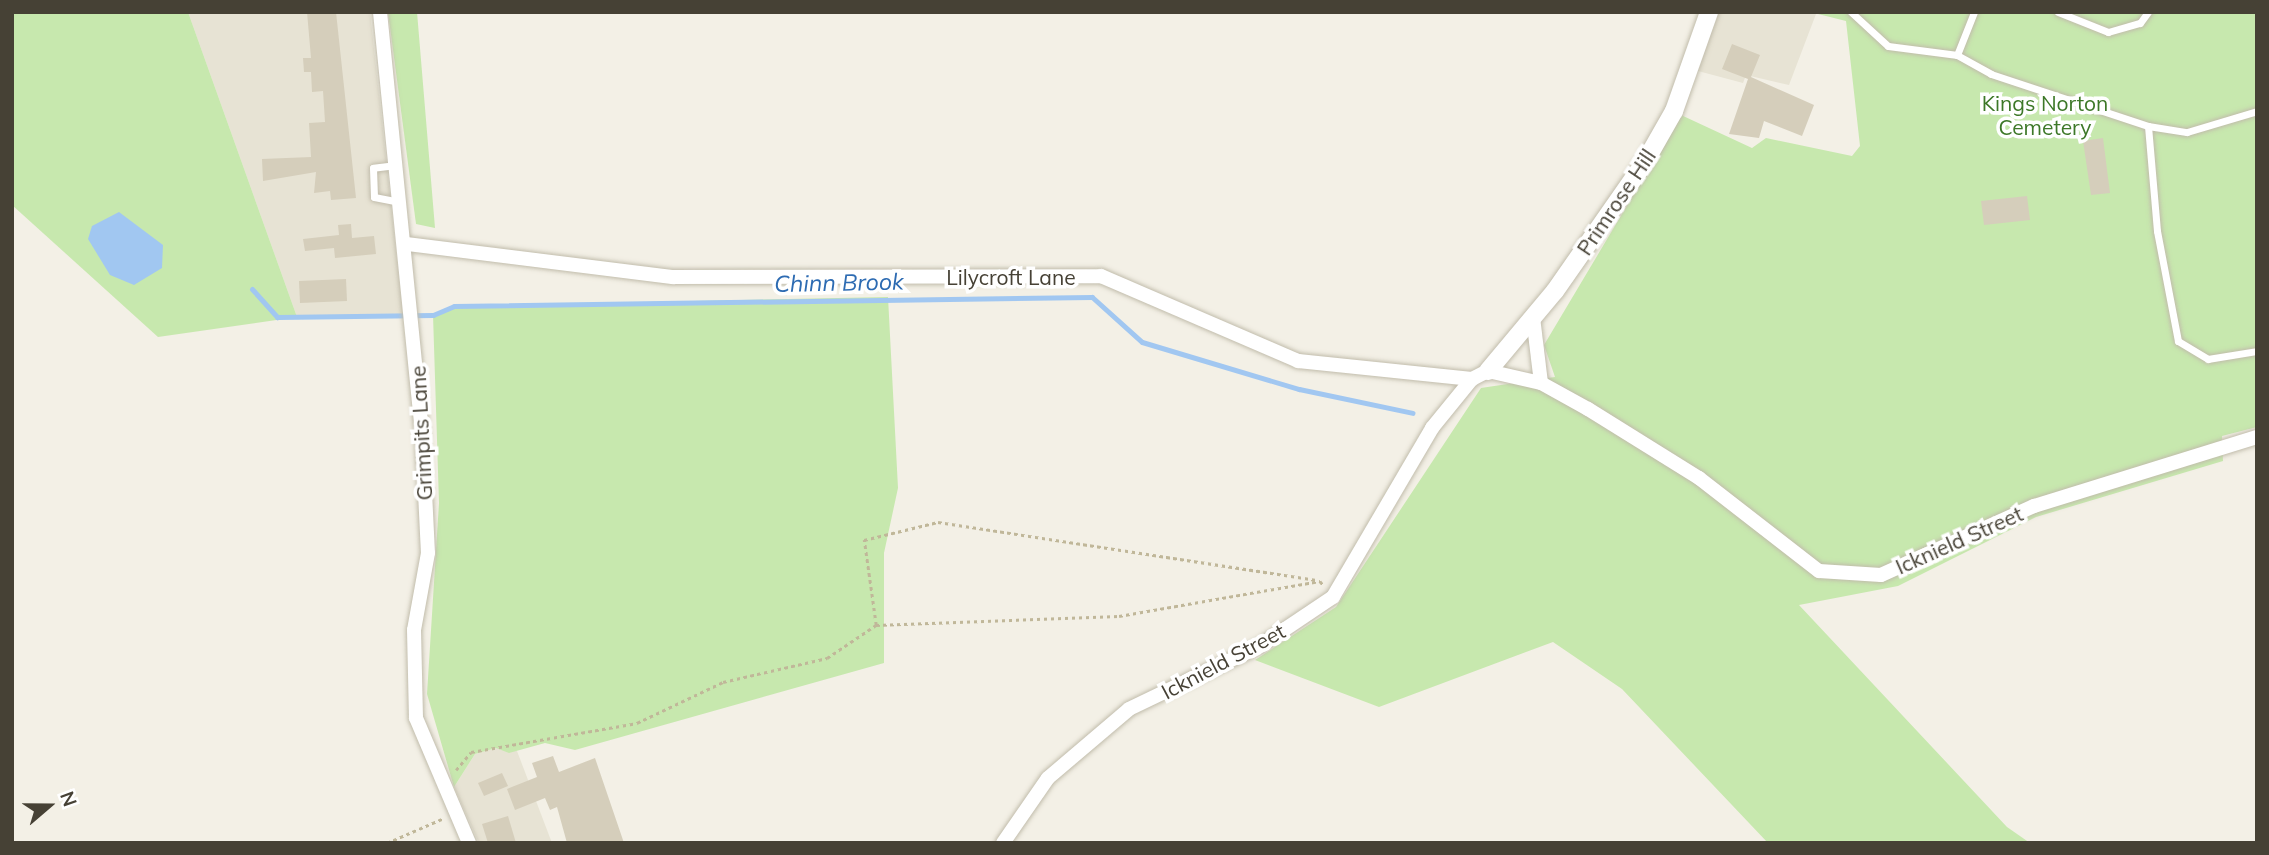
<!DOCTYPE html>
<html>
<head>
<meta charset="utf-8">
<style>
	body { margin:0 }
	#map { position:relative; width:2269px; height:855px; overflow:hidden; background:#f3f0e6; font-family:Mulish,sans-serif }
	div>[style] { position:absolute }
	.residential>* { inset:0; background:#e7e3d4 }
	.green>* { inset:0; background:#c7e8ae }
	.water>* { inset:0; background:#a1c7f1 }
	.stream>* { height:5px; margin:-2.5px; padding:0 2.5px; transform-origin:2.5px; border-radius:2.5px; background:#a1c7f1 }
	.building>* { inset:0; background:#d5cebb }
	.path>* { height:2.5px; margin-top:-1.25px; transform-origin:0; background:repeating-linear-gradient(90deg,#c0b799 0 3.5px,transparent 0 7px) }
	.roads { filter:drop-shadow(0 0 2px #c1bcab) drop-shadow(0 0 2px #c1bcab) }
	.service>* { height:7px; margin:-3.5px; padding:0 3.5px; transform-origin:3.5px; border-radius:3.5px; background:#fff }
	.minor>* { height:14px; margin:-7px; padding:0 7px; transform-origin:7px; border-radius:7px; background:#fff }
	.tertiary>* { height:18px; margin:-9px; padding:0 9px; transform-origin:9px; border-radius:9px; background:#fff }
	span { translate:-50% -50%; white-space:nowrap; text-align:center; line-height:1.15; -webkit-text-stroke:7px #fff; paint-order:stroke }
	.park-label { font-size:21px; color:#3d7828 }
	.street-label { font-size:21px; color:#464135 }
	.water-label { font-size:23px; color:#2d6bb2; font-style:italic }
	.frame { position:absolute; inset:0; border:14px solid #464135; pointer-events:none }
	.north { position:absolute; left:14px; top:771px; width:70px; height:70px; -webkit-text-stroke:5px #fff; paint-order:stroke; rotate:70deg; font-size:19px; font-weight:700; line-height:28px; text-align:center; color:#464135 }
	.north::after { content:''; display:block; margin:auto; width:24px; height:32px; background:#464135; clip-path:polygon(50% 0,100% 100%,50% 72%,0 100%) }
</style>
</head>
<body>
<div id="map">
	<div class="residential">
		<i style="clip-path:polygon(188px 12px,370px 12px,403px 315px,297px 317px)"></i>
		<i style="clip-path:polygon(1719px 12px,1816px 14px,1789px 85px,1746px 75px,1743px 83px,1698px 71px)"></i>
		<i style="clip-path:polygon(496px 748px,517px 751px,552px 843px,479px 843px,454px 787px,475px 754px)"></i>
	</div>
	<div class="green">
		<i style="clip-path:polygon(12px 12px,188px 12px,297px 317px,158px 337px,12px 205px)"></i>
		<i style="clip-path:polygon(388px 12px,417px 12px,435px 228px,416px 224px)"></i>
		<i style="clip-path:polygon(1810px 12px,2257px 12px,2257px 427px,2222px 436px,2223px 461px,2036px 517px,1898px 586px,1799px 605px,2007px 827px,2030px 843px,1768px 843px,1622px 689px,1553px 642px,1379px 707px,1255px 660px,1336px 607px,1481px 388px,1555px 377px,1544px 345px,1681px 115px,1752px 148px,1766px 138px,1852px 156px,1860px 146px,1846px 21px)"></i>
		<i style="clip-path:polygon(888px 297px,898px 488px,884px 553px,884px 663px,575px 750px,545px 743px,509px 753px,496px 748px,475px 754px,454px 787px,427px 694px,439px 503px,433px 315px,454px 306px)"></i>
	</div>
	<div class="water">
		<i style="clip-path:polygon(119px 212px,163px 245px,162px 268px,134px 285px,110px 275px,88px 239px,92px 226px)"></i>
	</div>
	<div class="stream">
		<i style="left:252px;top:289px;width:38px;rotate:48deg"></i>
		<i style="left:277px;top:317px;width:156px;rotate:-0.7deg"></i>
		<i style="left:433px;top:315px;width:23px;rotate:-23deg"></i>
		<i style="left:454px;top:306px;width:638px;rotate:-0.81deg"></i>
		<i style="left:1092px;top:297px;width:67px;rotate:42deg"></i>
		<i style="left:1142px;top:342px;width:164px;rotate:16.7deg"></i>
		<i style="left:1299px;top:389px;width:116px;rotate:11.9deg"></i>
	</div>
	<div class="building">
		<i style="clip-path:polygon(307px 12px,336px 12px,356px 198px,331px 200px,330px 191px,314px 193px,316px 172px,263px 181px,262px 159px,311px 157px,309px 123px,325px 122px,323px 91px,312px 92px,311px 72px,304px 72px,303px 58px,311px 58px)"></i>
		<i style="clip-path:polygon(1732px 44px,1760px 55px,1751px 77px,1814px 105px,1802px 136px,1764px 121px,1759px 138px,1729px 134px,1748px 79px,1722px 69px)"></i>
		<i style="clip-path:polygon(2103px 138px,2110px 193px,2091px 195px,2083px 141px)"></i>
		<i style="clip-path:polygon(2027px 196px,2030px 220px,1984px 225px,1981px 201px)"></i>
		<i style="clip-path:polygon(351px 224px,352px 238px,374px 236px,376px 254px,335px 258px,334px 248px,305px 251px,303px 239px,339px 235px,338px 225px)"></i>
		<i style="clip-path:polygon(346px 279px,347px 301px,300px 303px,299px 281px)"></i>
		<i style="clip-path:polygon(553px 756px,559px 772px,595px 758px,624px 843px,567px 843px,557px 807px,550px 810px,545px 798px,515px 810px,507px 789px,537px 777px,532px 763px)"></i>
		<i style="clip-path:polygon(502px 773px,508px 786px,484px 796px,478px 783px)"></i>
		<i style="clip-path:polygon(508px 816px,516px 843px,488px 843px,482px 824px)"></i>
	</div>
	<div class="path">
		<i style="left:876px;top:625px;width:86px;rotate:-98deg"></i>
		<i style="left:864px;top:540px;width:76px;rotate:-13.7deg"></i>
		<i style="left:938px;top:522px;width:383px;rotate:8.7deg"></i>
		<i style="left:456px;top:770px;width:23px;rotate:-50deg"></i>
		<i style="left:471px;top:752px;width:169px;rotate:-9.9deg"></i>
		<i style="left:637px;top:723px;width:95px;rotate:-25.5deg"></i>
		<i style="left:723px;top:682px;width:107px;rotate:-13deg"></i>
		<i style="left:827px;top:658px;width:59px;rotate:-34deg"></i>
		<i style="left:876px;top:625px;width:243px;rotate:-2.1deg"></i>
		<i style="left:1119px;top:616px;width:204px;rotate:-9.9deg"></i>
		<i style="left:1320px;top:581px;width:6px;rotate:51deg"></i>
		<i style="left:387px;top:843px;width:60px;rotate:-23.6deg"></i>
	</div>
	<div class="roads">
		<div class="service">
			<i style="left:1851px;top:12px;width:50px;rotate:42.6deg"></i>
			<i style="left:1888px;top:46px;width:70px;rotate:7.4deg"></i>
			<i style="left:1957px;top:55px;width:39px;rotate:29deg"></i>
			<i style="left:1991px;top:74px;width:165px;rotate:18.3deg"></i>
			<i style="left:2148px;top:126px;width:39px;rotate:9deg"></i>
			<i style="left:2187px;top:132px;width:73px;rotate:-16.7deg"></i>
			<i style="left:2058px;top:12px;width:54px;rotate:21.8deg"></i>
			<i style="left:2108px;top:32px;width:33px;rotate:-16deg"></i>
			<i style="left:2140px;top:23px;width:14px;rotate:-54deg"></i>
			<i style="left:1957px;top:55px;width:46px;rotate:-68.4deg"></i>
			<i style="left:2148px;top:126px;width:105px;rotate:85.1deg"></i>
			<i style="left:2157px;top:231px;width:112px;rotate:79.2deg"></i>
			<i style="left:2178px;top:341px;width:35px;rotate:31deg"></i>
			<i style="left:2208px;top:359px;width:50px;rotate:-9.3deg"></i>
			<i style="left:396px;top:165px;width:23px;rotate:173deg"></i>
			<i style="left:373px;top:168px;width:29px;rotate:88deg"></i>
			<i style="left:374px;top:197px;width:25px;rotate:11deg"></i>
		</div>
		<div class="minor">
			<i style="left:380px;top:12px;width:421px;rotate:84.3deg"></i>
			<i style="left:422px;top:431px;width:122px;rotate:87.2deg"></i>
			<i style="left:428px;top:553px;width:78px;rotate:100.3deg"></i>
			<i style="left:414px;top:630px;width:88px;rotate:88.7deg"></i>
			<i style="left:416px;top:718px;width:136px;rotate:67deg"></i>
			<i style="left:407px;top:244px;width:268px;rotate:7.1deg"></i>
			<i style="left:673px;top:277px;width:428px;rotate:-0.1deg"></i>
			<i style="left:1101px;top:276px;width:215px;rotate:23.3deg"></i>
			<i style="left:1298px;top:361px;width:175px;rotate:5.9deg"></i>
			<i style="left:1533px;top:317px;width:66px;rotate:83.1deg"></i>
			<i style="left:1003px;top:843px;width:79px;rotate:-55.3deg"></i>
			<i style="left:1048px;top:778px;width:106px;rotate:-40.4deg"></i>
			<i style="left:1129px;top:709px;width:145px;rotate:-25.7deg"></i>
			<i style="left:1260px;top:646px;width:88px;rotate:-33.9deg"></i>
			<i style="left:1333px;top:597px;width:196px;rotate:-59.6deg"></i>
			<i style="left:1432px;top:428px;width:63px;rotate:-50.8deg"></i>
			<i style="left:1472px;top:379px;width:18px;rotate:-27deg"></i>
			<i style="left:1488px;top:371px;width:54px;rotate:12.8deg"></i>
			<i style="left:1541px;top:383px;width:54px;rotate:29deg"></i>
			<i style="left:1588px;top:409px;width:131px;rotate:31.9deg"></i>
			<i style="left:1699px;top:478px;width:152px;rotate:37.8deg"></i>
			<i style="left:1819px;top:571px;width:62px;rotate:3.7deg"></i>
			<i style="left:1881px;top:575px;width:168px;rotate:-24.3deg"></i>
			<i style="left:2034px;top:506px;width:233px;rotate:-17.2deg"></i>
		</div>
		<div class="tertiary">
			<i style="left:1488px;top:371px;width:104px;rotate:-50.1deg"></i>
			<i style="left:1555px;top:291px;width:157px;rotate:-55.1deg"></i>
			<i style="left:1645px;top:162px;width:59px;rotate:-60.4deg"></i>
			<i style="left:1674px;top:111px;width:105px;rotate:-70.5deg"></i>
		</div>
	</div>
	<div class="park-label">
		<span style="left:2045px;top:115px">Kings Norton<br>Cemetery</span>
	</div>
	<div class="street-label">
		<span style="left:1616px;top:202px;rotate:-56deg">Primrose Hill</span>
		<span style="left:1011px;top:277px">Lilycroft Lane</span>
		<span style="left:421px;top:433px;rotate:-93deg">Grimpits Lane</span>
		<span style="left:1959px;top:540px;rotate:-24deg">Icknield Street</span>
		<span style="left:1223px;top:661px;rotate:-28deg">Icknield Street</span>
	</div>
	<div class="water-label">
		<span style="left:839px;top:283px;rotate:-1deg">Chinn Brook</span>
	</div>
	<div class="frame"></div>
	<div class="north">N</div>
</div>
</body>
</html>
